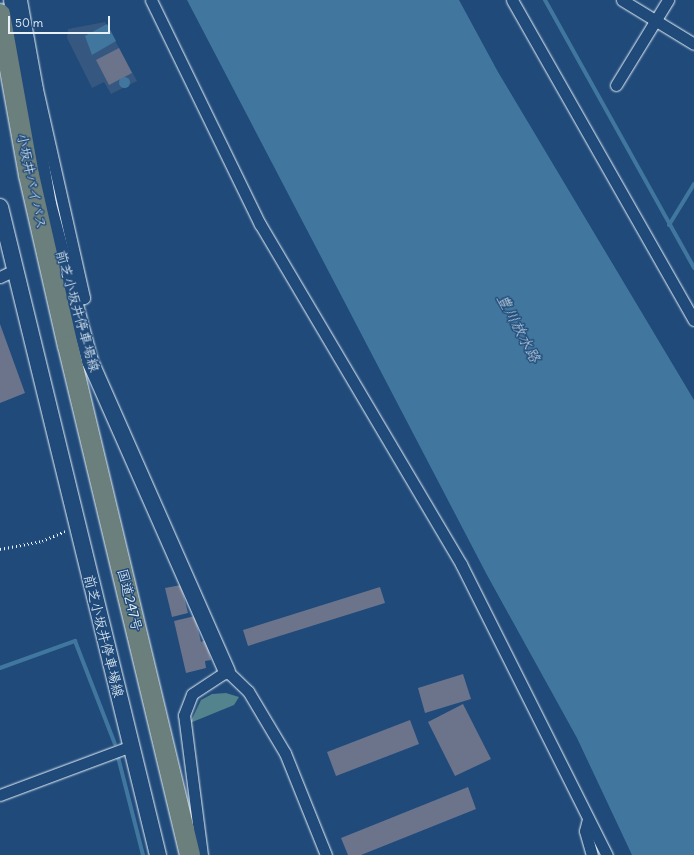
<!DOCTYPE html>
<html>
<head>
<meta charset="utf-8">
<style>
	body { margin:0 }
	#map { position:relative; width:694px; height:855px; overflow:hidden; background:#1f4a7a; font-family:Delius,"Klee One",sans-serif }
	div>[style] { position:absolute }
	.built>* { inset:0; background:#36577f }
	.green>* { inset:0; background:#53838d }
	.water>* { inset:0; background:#41779e }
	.round { border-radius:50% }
	.stream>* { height:4px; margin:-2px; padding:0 2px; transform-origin:2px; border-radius:2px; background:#41779e }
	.building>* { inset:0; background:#6c748c }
	.path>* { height:2.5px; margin-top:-1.25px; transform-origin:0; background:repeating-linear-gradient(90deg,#e8f1f8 0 1px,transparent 0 4px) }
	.roads { filter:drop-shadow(0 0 1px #e8f1f8) drop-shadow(0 0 1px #e8f1f8) }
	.street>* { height:11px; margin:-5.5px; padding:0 5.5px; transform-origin:5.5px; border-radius:5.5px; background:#1f4a7a }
	.secondary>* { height:16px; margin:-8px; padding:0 8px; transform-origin:8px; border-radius:8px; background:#1f4a7a }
	.highway>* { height:20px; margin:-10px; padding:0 10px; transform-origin:10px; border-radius:10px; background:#6b7f7c }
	span { translate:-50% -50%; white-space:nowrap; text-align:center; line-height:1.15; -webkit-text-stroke:3px #1f4a7a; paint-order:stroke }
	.street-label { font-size:14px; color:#e8f1f8 }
	.water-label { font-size:15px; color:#cfdfea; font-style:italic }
	.scale { position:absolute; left:8px; top:16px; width:102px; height:18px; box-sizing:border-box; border:2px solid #e8f1f8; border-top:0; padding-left:5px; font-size:12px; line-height:14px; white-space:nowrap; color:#e8f1f8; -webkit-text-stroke:3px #1f4a7a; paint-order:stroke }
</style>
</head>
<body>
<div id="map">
	<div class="built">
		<i style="clip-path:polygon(105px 22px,137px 81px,111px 94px,104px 82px,92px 88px,67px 38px,68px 29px)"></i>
	</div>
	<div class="green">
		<i style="clip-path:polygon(226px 693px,239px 697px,234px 705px,190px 723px,201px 700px,212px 694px)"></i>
	</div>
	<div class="water">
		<i style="clip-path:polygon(187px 0,459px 0,498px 72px,694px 400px,694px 855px,632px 855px,577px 738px,487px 575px)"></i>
		<i style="clip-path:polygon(107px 24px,116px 41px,92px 55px,85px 36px)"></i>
		<i class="round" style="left:118.5px;top:76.5px;width:11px;height:11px"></i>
	</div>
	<div class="stream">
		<i style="left:545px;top:0;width:307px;rotate:60.9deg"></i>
		<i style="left:669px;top:225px;width:48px;rotate:-58.6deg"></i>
		<i style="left:0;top:668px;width:80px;rotate:-19.8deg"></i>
		<i style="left:75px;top:641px;width:110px;rotate:68.8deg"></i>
		<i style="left:117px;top:753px;width:105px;rotate:75.7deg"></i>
	</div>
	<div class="building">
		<i style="clip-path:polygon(119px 48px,132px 73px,109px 85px,96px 60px)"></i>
		<i style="clip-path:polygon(0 324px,25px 393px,0 403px)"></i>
		<i style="clip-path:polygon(181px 585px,188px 613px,172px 617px,165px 588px)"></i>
		<i style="clip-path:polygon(380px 587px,385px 603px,248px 646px,243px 630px)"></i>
		<i style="clip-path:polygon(195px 616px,201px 642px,206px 640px,211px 660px,205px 661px,206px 668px,186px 673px,174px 621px)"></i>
		<i style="clip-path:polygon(463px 674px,471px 699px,425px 713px,418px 688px)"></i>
		<i style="clip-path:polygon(463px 704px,491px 759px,455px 776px,428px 722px)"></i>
		<i style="clip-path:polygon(410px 720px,419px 744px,336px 776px,327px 752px)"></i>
		<i style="clip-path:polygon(468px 787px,476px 809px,361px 855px,348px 855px,341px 838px)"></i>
	</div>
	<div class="path">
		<i style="left:0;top:549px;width:43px;rotate:-10.8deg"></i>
		<i style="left:42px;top:541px;width:25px;rotate:-23deg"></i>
	</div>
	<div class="roads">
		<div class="street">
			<i style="left:21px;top:0;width:90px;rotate:79.8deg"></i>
			<i style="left:37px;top:89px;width:214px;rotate:77.3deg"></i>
			<i style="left:84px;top:298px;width:12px;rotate:166deg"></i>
			<i style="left:151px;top:0;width:249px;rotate:64.1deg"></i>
			<i style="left:260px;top:224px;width:395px;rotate:59.4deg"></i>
			<i style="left:461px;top:564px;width:326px;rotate:63.4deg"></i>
			<i style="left:512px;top:0;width:368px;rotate:60.4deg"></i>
			<i style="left:622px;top:0;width:84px;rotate:31.4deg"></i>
			<i style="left:616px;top:85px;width:100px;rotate:-58.5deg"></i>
			<i style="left:0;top:277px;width:14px;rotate:-25deg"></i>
			<i style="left:0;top:795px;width:140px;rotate:-20.5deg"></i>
			<i style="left:588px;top:819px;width:12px;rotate:104deg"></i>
			<i style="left:585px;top:831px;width:25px;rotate:74deg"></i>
			<i style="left:202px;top:855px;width:141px;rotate:-97.3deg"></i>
			<i style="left:184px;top:715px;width:22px;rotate:-69deg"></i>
			<i style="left:192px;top:694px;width:42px;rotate:-33.3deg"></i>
			<i style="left:227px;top:671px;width:29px;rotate:44deg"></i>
			<i style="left:248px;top:691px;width:72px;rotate:59.2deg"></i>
			<i style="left:285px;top:753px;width:110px;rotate:68.1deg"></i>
		</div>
		<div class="secondary">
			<i style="left:12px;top:0;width:207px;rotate:80deg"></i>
			<i style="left:48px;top:204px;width:163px;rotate:75deg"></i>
			<i style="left:90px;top:361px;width:339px;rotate:66.2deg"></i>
			<i style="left:0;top:207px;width:667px;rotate:76.3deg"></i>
		</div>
		<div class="highway">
			<i style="left:0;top:14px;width:164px;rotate:79.8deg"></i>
			<i style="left:29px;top:175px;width:175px;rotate:77.2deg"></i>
			<i style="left:68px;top:346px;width:523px;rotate:76.52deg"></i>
		</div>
	</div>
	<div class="street-label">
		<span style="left:32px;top:181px;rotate:78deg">小坂井バイパス</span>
		<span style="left:78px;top:311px;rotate:74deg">前芝小坂井停車場線</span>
		<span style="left:130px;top:600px;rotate:76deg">国道247号</span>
		<span style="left:104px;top:636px;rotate:76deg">前芝小坂井停車場線</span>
	</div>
	<div class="water-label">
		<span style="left:519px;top:328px;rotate:62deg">豊川放水路</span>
	</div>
	<div class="scale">50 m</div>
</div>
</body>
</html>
